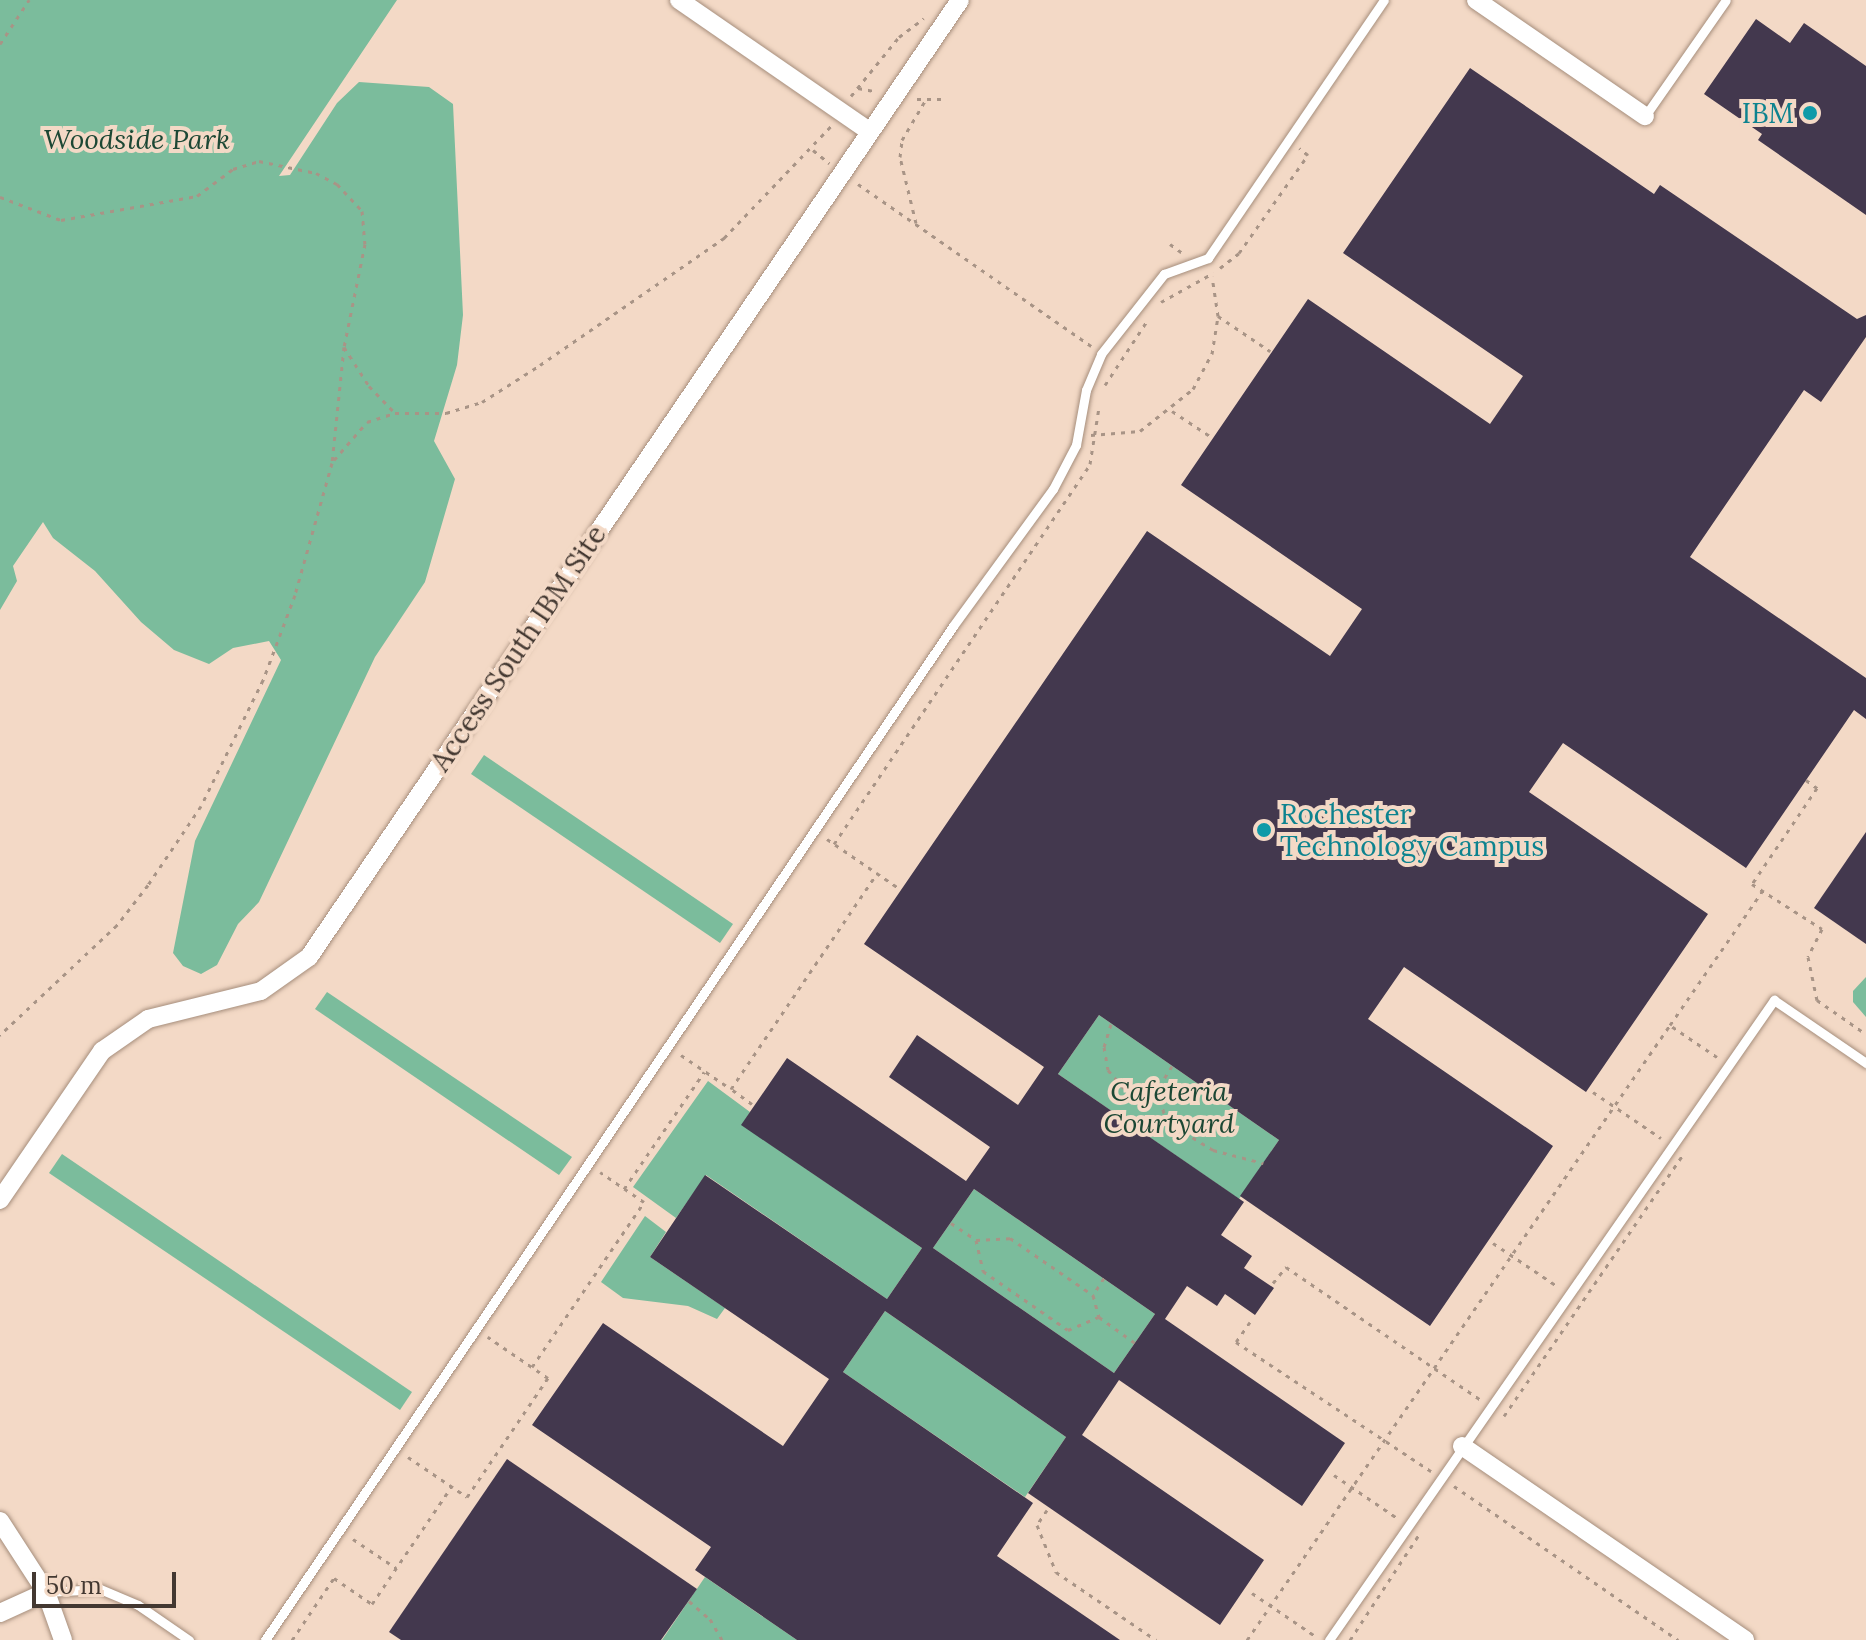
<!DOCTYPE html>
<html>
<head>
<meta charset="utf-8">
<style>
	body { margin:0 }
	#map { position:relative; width:1866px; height:1640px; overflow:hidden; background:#f3d9c6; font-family:Lora,serif }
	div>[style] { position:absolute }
	.green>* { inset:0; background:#7bbc9c }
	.building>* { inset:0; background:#43384e }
	.path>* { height:3px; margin-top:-1.5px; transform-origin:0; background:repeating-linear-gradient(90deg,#a89486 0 4px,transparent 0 10px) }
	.roads { filter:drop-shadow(0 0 2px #a68e7c) drop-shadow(0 0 2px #a68e7c) }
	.service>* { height:9px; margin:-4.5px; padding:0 4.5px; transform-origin:4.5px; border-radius:4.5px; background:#fff }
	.minor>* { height:18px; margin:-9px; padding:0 9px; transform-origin:9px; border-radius:9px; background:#fff }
	.dots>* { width:22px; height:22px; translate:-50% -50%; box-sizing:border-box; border:4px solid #f3d9c6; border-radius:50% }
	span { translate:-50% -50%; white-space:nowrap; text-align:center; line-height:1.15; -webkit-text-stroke:8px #f3d9c6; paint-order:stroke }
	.culture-label { font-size:28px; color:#0d838f }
	.right { translate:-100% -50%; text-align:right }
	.left { translate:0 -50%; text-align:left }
	.park-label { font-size:28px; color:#1c4734; font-style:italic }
	.street-label { font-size:28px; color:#433831 }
	.scale { position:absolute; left:32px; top:1572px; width:144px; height:36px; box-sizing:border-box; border:4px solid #433831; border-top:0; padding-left:10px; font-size:24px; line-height:28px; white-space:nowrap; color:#433831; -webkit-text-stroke:6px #f3d9c6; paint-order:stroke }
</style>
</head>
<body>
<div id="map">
	<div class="green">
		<i style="clip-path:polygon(0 0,397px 0,279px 176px,290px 175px,337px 103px,359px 82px,429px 87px,453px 104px,463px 315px,457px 365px,434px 441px,455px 479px,425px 582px,375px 657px,259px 902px,238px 924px,217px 965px,201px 974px,183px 966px,173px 953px,195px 841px,281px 660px,269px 641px,233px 648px,209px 664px,174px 650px,141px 622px,95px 571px,53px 538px,43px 522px,13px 566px,17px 581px,0 610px)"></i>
		<i style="clip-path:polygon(484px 755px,733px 924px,720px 943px,471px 774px)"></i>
		<i style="clip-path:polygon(1866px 977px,1866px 1017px,1853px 1002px,1853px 991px)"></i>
		<i style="clip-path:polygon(327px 992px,572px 1157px,559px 1175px,315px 1009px)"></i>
		<i style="clip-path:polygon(1099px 1015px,1279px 1140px,1239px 1199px,1058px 1074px)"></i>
		<i style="clip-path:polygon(708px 1081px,750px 1112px,742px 1125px,922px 1248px,887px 1299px,706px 1175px,676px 1218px,633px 1187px)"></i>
		<i style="clip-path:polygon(62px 1154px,412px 1392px,400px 1410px,49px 1173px)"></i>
		<i style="clip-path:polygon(974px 1189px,1155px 1314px,1114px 1373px,933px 1248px)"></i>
		<i style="clip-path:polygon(645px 1216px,666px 1232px,650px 1257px,725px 1308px,717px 1319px,688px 1306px,623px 1298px,601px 1282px)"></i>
		<i style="clip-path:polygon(885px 1311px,1066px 1437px,1025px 1497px,843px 1372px)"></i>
		<i style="clip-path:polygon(705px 1577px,797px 1640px,662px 1640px)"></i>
	</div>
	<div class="building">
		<i style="clip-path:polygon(1756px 19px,1790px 43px,1804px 23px,1866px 66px,1866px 215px,1758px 140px,1762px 134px,1704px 94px)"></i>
		<i style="clip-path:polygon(evenodd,1470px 68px,1654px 194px,1660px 185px,1857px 319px,1866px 315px,1866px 337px,1821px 402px,1804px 390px,1690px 557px,1866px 678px,1866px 719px,1854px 710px,1746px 868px,1563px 743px,1529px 792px,1708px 914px,1586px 1092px,1404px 967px,1368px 1019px,1553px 1146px,1430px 1326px,1240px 1196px,1279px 1140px,1099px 1015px,1058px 1074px,1244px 1202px,1221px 1235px,1252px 1256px,1244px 1268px,1274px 1288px,1255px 1315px,1225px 1294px,1217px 1306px,1187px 1286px,1165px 1319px,1345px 1443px,1302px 1506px,1119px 1380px,1082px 1435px,1264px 1560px,1220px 1625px,1028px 1493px,1066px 1437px,885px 1311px,843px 1372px,1033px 1503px,997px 1556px,1120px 1640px,797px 1640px,695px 1570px,711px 1547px,532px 1425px,603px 1323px,783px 1446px,829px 1379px,650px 1257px,705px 1175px,887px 1299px,922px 1248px,741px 1125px,787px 1058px,966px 1181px,990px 1147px,889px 1077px,917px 1035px,1018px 1105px,1044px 1067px,864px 944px,1147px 531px,1330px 656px,1362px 609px,1181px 485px,1308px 299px,1490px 424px,1523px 376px,1343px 253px,1470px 68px,974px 1189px,1155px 1314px,1114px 1373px,933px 1248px,974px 1189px)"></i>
		<i style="clip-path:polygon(1866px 832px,1866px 944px,1814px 908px)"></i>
		<i style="clip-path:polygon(507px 1459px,697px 1589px,661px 1640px,401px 1640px,389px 1632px)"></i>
	</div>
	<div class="path">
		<i style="left:0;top:44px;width:53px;rotate:-56.6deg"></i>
		<i style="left:858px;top:88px;width:16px;rotate:11deg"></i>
		<i style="left:851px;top:96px;width:76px;rotate:-50.9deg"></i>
		<i style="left:899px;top:37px;width:31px;rotate:-37deg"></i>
		<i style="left:917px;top:99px;width:24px"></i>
		<i style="left:813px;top:150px;width:21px;rotate:39deg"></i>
		<i style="left:858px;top:184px;width:284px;rotate:34.8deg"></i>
		<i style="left:0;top:197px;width:65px;rotate:20.7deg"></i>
		<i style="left:61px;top:220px;width:138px;rotate:-10deg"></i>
		<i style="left:197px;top:196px;width:45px;rotate:-36.9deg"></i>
		<i style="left:233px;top:169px;width:27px;rotate:-17deg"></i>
		<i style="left:259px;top:161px;width:58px;rotate:11.9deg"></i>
		<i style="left:316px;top:173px;width:24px;rotate:28deg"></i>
		<i style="left:337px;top:184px;width:37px;rotate:47deg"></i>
		<i style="left:362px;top:211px;width:33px;rotate:85deg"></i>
		<i style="left:365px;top:244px;width:105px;rotate:101.5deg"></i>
		<i style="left:344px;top:347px;width:117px;rotate:95.9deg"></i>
		<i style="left:332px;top:463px;width:137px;rotate:105.7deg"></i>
		<i style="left:295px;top:595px;width:91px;rotate:110.6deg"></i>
		<i style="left:263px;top:680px;width:140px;rotate:116.2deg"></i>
		<i style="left:201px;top:806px;width:95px;rotate:123.9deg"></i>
		<i style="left:148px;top:885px;width:51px;rotate:127.8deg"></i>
		<i style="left:117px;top:925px;width:161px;rotate:136.8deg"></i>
		<i style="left:916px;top:223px;width:68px;rotate:-103.6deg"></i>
		<i style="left:900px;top:157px;width:17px;rotate:-83deg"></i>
		<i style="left:902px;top:140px;width:45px;rotate:-59.5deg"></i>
		<i style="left:1170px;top:244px;width:14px;rotate:36deg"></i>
		<i style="left:1220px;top:268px;width:24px;rotate:-38deg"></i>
		<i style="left:1239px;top:253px;width:120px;rotate:-54.9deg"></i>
		<i style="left:1308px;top:155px;width:11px;rotate:-142deg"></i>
		<i style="left:1161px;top:302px;width:60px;rotate:-29.1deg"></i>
		<i style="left:1218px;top:316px;width:63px;rotate:33.9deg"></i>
		<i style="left:344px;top:347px;width:46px;rotate:57.3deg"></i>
		<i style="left:369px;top:386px;width:37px;rotate:46deg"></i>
		<i style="left:1105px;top:385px;width:77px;rotate:-56.7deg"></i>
		<i style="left:1172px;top:411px;width:49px;rotate:33.4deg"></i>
		<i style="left:1091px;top:435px;width:49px;rotate:-4.7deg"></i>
		<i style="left:1140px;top:431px;width:68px;rotate:-38.4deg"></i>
		<i style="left:1193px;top:389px;width:40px;rotate:-62deg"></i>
		<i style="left:1212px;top:354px;width:38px;rotate:-81deg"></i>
		<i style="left:1218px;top:316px;width:40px;rotate:-98.5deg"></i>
		<i style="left:334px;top:460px;width:50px;rotate:-49deg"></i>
		<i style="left:367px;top:422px;width:29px;rotate:-18deg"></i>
		<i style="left:395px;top:413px;width:51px"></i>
		<i style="left:446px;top:413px;width:38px;rotate:-17deg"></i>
		<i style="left:482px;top:402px;width:69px;rotate:-32.5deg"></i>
		<i style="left:540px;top:365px;width:224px;rotate:-34.6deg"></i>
		<i style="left:724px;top:238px;width:155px;rotate:-46.3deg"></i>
		<i style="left:1806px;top:780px;width:14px;rotate:36deg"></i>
		<i style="left:1817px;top:788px;width:116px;rotate:124.1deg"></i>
		<i style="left:1752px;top:884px;width:83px;rotate:32.7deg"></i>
		<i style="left:1822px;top:929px;width:31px;rotate:117deg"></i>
		<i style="left:1808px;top:957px;width:44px;rotate:78.2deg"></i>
		<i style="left:1817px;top:1000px;width:60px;rotate:34.8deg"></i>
		<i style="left:827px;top:839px;width:88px;rotate:34.4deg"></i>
		<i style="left:834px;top:844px;width:458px;rotate:-56deg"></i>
		<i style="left:1090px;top:464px;width:58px;rotate:-81deg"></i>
		<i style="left:1111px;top:1024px;width:24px;rotate:107deg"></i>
		<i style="left:1104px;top:1047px;width:23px;rotate:80deg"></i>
		<i style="left:1108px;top:1070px;width:33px;rotate:49deg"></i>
		<i style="left:1130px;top:1095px;width:27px;rotate:10deg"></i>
		<i style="left:681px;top:1055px;width:60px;rotate:34.2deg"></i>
		<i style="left:1717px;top:1057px;width:57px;rotate:-145.8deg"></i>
		<i style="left:1670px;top:1025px;width:164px;rotate:-55.4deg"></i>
		<i style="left:1172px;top:1066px;width:28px;rotate:122deg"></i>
		<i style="left:1157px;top:1090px;width:34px;rotate:73deg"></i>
		<i style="left:1167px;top:1122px;width:54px;rotate:31.3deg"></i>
		<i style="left:1213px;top:1150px;width:52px;rotate:14.6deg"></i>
		<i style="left:1593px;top:1092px;width:82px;rotate:34.1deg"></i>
		<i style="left:752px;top:1104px;width:26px;rotate:-144deg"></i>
		<i style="left:731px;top:1089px;width:261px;rotate:-55.9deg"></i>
		<i style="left:624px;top:1189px;width:142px;rotate:-55.6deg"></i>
		<i style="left:951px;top:1223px;width:30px;rotate:34deg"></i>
		<i style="left:976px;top:1240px;width:32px;rotate:77deg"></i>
		<i style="left:983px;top:1271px;width:103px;rotate:34.8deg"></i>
		<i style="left:1068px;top:1330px;width:34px;rotate:-23deg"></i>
		<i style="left:976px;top:1240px;width:34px;rotate:-3deg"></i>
		<i style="left:1010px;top:1238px;width:101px;rotate:34.5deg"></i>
		<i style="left:1493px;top:1243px;width:77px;rotate:33.9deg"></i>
		<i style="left:1104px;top:1278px;width:20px;rotate:123deg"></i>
		<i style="left:1093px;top:1295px;width:23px;rotate:75deg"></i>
		<i style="left:1099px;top:1317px;width:44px;rotate:35.8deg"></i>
		<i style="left:1273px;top:1283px;width:21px;rotate:-51deg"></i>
		<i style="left:1286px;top:1267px;width:236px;rotate:34.3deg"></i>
		<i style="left:1250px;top:1322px;width:24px;rotate:125deg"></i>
		<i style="left:1236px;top:1342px;width:234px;rotate:33.5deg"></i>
		<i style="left:532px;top:1367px;width:199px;rotate:-55.8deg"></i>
		<i style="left:644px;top:1202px;width:53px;rotate:-145.7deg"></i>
		<i style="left:1504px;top:1416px;width:319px;rotate:-55.6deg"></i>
		<i style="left:408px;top:1457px;width:71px;rotate:34.1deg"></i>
		<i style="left:467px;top:1497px;width:144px;rotate:-55.8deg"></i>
		<i style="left:548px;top:1378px;width:73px;rotate:-145.7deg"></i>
		<i style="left:1334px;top:1475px;width:76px;rotate:34.3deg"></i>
		<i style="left:1454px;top:1486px;width:272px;rotate:34.5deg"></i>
		<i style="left:1047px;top:1510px;width:18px;rotate:124deg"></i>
		<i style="left:1037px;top:1525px;width:51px;rotate:68deg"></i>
		<i style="left:1056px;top:1572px;width:121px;rotate:34.2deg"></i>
		<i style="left:353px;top:1539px;width:52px;rotate:34deg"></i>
		<i style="left:1252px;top:1593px;width:76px;rotate:34.3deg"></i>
		<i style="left:689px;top:1601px;width:28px;rotate:41deg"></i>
		<i style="left:710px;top:1619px;width:24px;rotate:60deg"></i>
		<i style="left:292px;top:1640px;width:75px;rotate:-55.9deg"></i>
		<i style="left:334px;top:1578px;width:46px;rotate:34.4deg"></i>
		<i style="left:372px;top:1604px;width:143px;rotate:-55.9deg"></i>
		<i style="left:1247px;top:1640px;width:746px;rotate:-55.48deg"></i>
		<i style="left:1350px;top:1640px;width:128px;rotate:-56.8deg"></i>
	</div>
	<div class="roads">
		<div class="service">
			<i style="left:1645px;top:116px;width:141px;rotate:-55.1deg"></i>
			<i style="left:46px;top:1592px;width:54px;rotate:-3.2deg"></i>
			<i style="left:100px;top:1589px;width:41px;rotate:22.8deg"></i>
			<i style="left:138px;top:1605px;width:62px;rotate:34.5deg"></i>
			<i style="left:265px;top:1640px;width:1225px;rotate:-55.84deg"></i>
			<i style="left:953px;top:626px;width:170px;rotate:-53.9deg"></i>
			<i style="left:1053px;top:489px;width:50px;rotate:-62.4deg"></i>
			<i style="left:1076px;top:445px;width:56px;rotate:-79.7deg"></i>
			<i style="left:1086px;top:390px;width:39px;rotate:-67deg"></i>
			<i style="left:1101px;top:354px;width:102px;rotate:-51.8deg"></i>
			<i style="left:1164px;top:274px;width:47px;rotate:-20deg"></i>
			<i style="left:1208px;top:258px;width:312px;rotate:-55.7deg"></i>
			<i style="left:1329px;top:1640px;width:780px;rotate:-55.19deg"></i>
			<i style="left:1774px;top:1000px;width:112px;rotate:34.4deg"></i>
		</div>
		<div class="minor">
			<i style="left:679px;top:0;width:231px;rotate:34.6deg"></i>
			<i style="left:1476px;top:0;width:205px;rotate:34.5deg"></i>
			<i style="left:0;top:1200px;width:181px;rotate:-55.6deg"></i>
			<i style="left:102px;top:1051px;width:56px;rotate:-34.8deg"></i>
			<i style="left:148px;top:1019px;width:116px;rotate:-13.9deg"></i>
			<i style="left:261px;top:991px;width:59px;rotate:-35.3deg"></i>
			<i style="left:309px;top:957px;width:1157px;rotate:-55.77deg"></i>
			<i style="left:1462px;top:1446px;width:343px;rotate:34.4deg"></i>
			<i style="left:0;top:1521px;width:85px;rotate:57.1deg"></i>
			<i style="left:46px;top:1592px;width:51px;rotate:70.5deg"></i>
			<i style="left:0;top:1613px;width:51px;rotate:-24.5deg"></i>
		</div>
	</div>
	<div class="dots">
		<i style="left:1810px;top:113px;background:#0f9aa8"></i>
		<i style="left:1264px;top:830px;background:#0f9aa8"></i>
	</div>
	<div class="culture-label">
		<span class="right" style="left:1794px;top:113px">IBM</span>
		<span class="left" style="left:1280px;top:830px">Rochester<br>Technology Campus</span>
	</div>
	<div class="park-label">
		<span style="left:137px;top:139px">Woodside Park</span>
		<span style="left:1169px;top:1107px">Cafeteria<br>Courtyard</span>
	</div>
	<div class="street-label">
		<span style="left:518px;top:648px;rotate:-56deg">Access South IBM Site</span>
	</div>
	<div class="scale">50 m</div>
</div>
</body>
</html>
